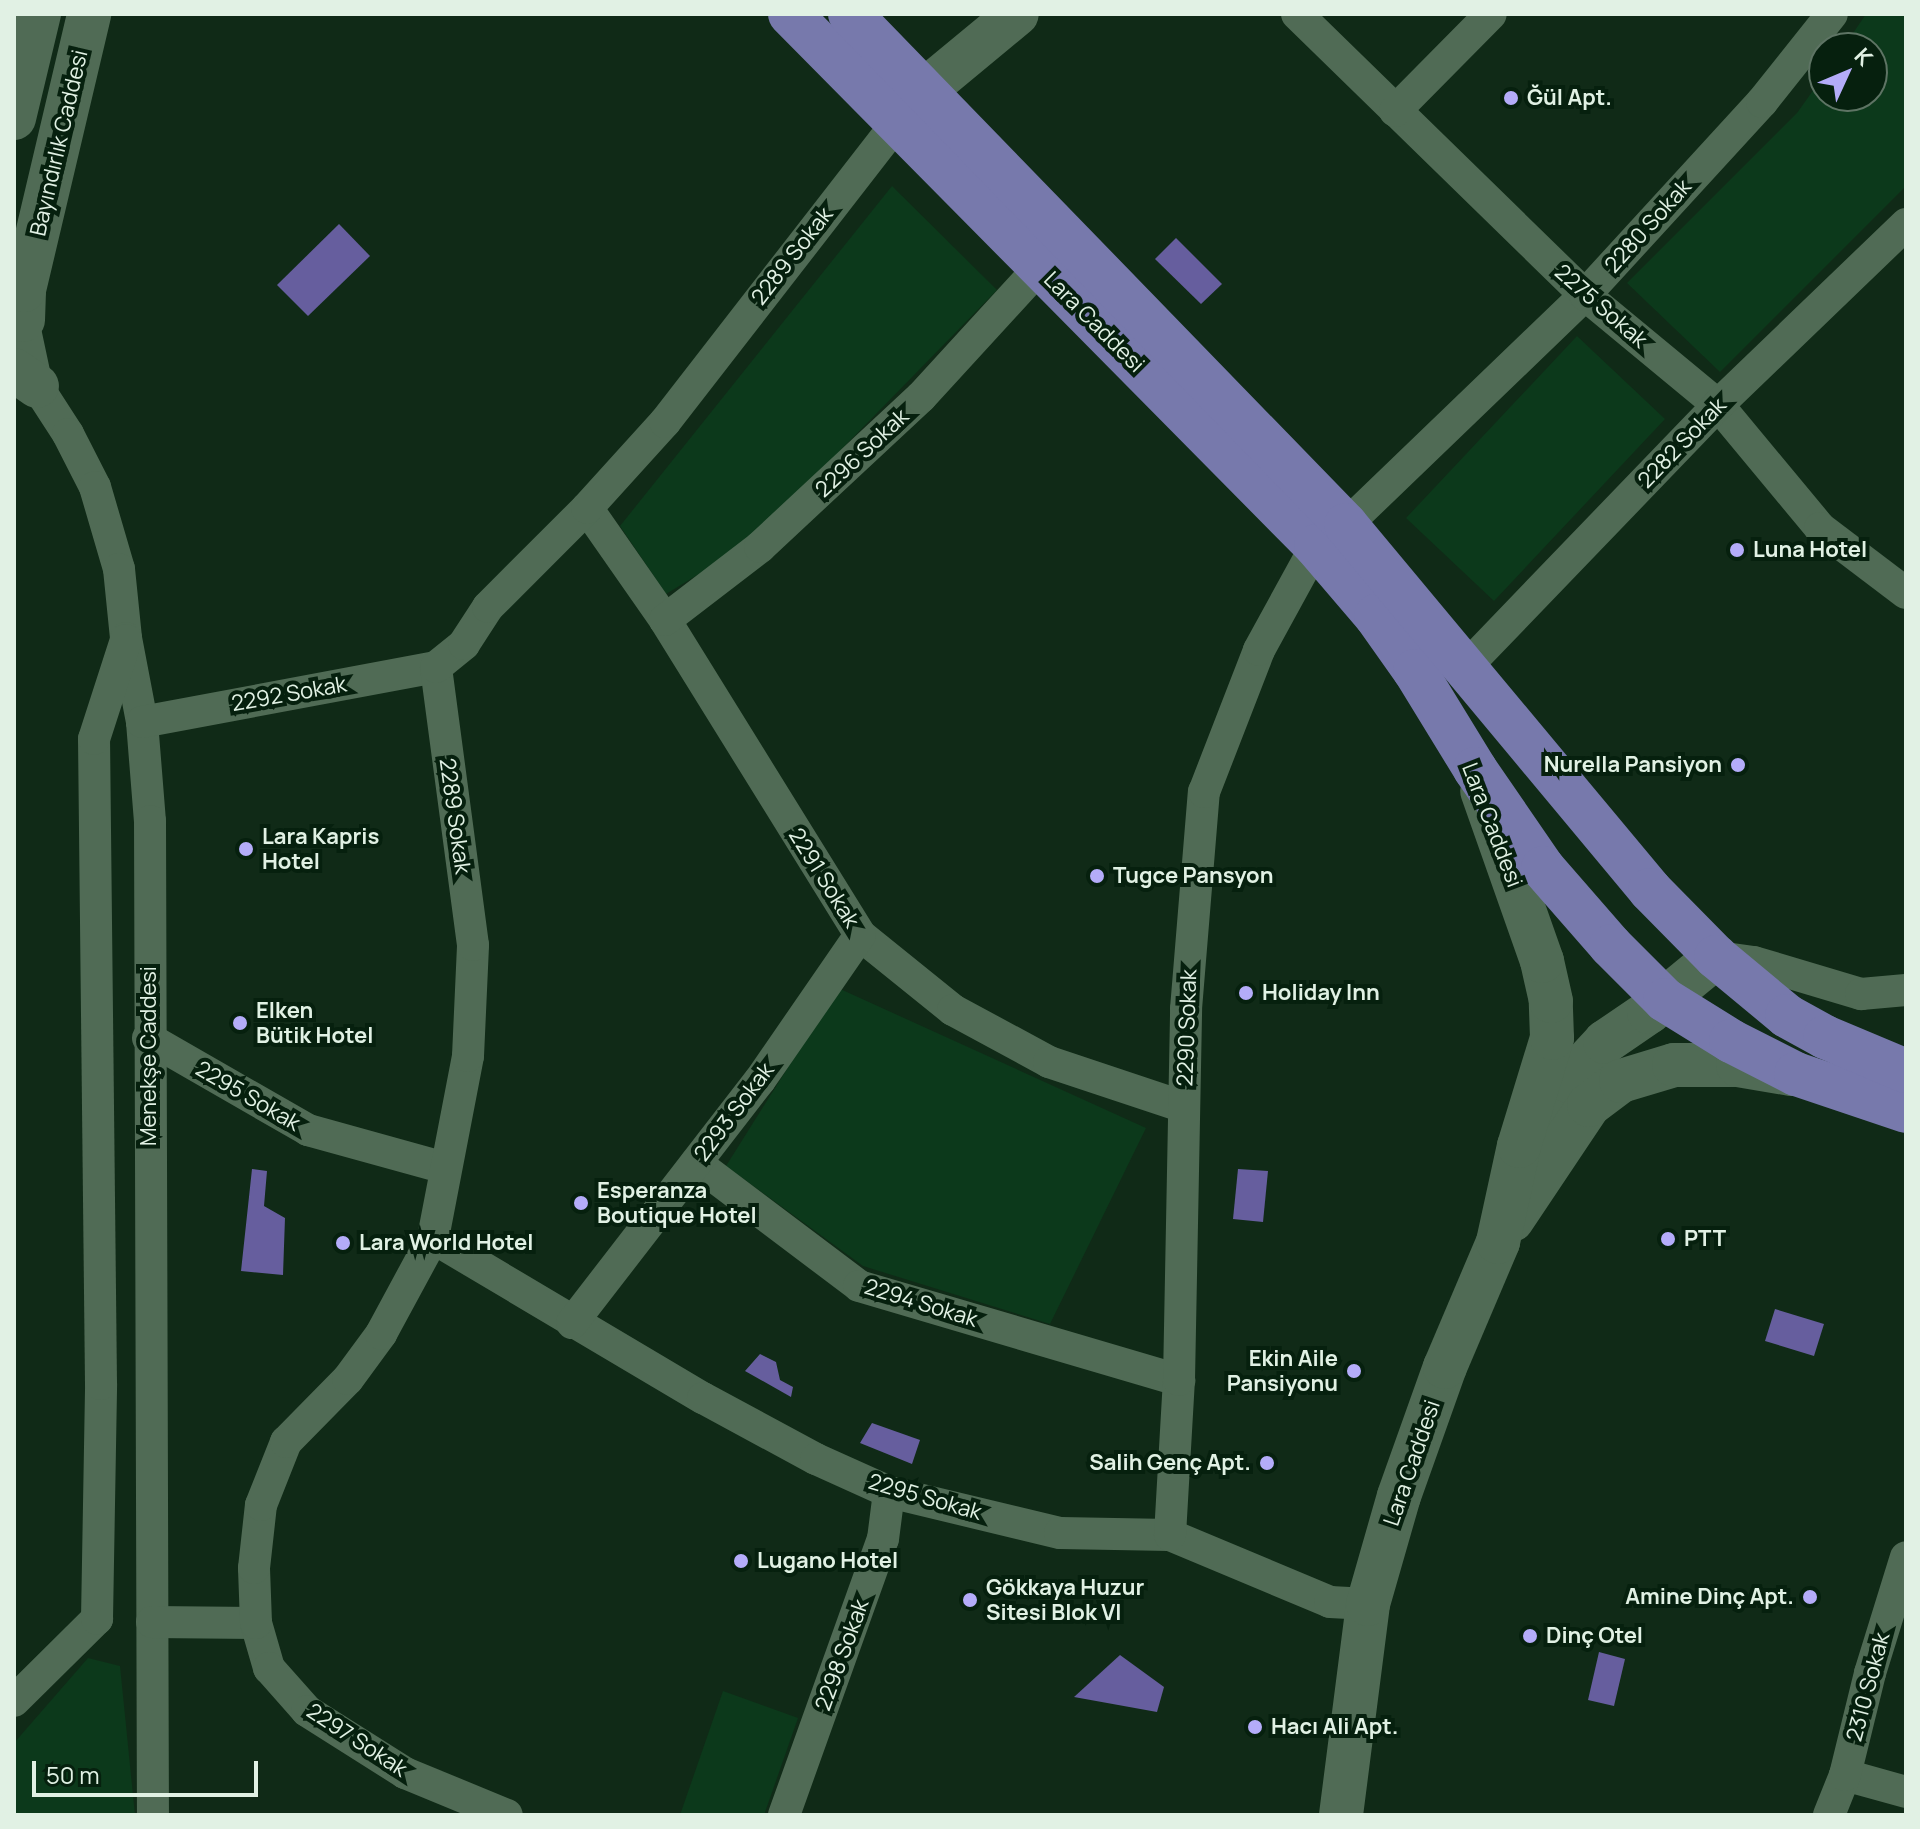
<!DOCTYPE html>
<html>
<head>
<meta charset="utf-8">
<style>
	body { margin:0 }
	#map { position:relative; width:1920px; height:1829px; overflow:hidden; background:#102a17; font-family:Manrope,sans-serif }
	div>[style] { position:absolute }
	.green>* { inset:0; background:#0c391b }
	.water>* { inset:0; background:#665e9e }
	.street>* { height:32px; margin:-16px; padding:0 16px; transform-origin:16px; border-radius:16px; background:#506b55 }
	.secondary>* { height:44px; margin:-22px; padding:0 22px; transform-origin:22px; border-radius:22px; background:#506b55 }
	.primary>* { height:44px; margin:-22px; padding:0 22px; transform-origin:22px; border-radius:22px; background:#7779ac }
	.dots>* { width:22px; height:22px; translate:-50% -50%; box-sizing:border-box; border:4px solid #06200e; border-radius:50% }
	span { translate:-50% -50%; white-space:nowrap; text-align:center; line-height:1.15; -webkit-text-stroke:8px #06200e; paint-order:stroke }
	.poi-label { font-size:22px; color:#e1f1e4; font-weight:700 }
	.left { translate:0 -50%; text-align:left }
	.right { translate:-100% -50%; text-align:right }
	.street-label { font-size:22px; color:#e1f1e4 }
	.frame { position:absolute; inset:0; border:16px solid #e1f1e4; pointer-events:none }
	.north { position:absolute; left:1808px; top:32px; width:80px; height:80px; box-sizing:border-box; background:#06200e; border:2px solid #5e7464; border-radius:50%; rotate:46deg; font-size:22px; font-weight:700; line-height:32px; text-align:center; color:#e1f1e4 }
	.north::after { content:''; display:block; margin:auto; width:28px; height:36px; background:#b4acf9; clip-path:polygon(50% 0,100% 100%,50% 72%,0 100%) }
	.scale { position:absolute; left:32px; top:1761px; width:226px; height:36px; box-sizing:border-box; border:4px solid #e1f1e4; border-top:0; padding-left:10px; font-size:24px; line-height:28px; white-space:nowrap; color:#e1f1e4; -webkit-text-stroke:6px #06200e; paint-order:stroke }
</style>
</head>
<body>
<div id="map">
	<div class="green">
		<i style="clip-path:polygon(1866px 14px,1906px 14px,1906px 186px,1720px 372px,1627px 283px,1797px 113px,1824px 75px,1824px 96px,1872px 96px,1872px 48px,1843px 48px)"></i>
		<i style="clip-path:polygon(892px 186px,997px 290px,750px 543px,666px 594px,620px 526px)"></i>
		<i style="clip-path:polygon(1577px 336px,1665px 419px,1494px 601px,1406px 518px)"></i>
		<i style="clip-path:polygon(838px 988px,1146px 1128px,1050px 1324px,863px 1266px,726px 1166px)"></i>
		<i style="clip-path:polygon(88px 1658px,120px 1666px,135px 1815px,14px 1815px,14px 1743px)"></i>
		<i style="clip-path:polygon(723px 1691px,798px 1718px,764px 1815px,680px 1815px)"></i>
	</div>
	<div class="water">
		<i style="clip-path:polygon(339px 224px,370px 256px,308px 316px,277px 285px)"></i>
		<i style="clip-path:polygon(1176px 238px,1222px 284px,1201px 304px,1155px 259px)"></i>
		<i style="clip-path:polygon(252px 1169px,267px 1171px,264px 1206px,285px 1218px,283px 1275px,241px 1271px)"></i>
		<i style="clip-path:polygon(1238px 1169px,1268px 1171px,1263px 1222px,1233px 1219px)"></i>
		<i style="clip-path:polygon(1775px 1309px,1824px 1324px,1814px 1356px,1765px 1341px)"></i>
		<i style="clip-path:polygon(760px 1354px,776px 1362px,780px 1380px,793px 1387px,791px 1397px,745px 1371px)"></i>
		<i style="clip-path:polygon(872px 1423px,920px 1440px,912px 1464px,860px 1443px)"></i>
		<i style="clip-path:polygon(1599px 1652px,1625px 1659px,1614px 1706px,1588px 1700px)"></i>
		<i style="clip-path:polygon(1120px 1655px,1164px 1687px,1157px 1712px,1074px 1697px)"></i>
	</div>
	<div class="street">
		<i style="left:1297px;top:14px;width:402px;rotate:44.3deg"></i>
		<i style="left:1585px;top:295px;width:173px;rotate:39.6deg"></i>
		<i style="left:1718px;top:405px;width:160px;rotate:50.3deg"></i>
		<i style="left:1820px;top:528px;width:108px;rotate:37.1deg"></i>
		<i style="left:1395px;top:111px;width:136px;rotate:-45.3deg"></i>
		<i style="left:23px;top:320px;width:67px;rotate:78deg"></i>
		<i style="left:37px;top:386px;width:57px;rotate:57.1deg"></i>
		<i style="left:68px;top:434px;width:59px;rotate:63deg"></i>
		<i style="left:95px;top:487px;width:85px;rotate:73.7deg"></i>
		<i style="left:119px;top:569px;width:69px;rotate:84.2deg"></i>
		<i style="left:126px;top:638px;width:86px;rotate:79.2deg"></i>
		<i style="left:142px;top:722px;width:99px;rotate:85.4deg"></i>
		<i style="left:150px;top:821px;width:994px;rotate:89.83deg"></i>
		<i style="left:587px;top:508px;width:136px;rotate:55.1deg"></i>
		<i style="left:665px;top:620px;width:370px;rotate:58.2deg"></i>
		<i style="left:860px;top:935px;width:119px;rotate:38.9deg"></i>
		<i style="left:953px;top:1010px;width:109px;rotate:28.4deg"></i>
		<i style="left:1049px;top:1062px;width:142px;rotate:18.4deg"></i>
		<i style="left:1346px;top:525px;width:332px;rotate:-43.9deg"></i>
		<i style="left:1585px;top:295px;width:262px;rotate:-47.5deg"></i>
		<i style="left:1762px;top:102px;width:112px;rotate:-51.5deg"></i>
		<i style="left:665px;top:620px;width:120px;rotate:-37.5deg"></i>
		<i style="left:760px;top:547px;width:220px;rotate:-43deg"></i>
		<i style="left:921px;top:397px;width:176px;rotate:-47.5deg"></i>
		<i style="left:1465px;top:668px;width:365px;rotate:-46.1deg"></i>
		<i style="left:1718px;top:405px;width:261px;rotate:-43.9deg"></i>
		<i style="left:142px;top:722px;width:299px;rotate:-10.6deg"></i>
		<i style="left:1718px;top:957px;width:36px;rotate:8deg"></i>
		<i style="left:1754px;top:962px;width:112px;rotate:16.7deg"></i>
		<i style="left:1861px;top:994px;width:45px;rotate:-5.1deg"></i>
		<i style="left:148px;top:1038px;width:185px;rotate:29.9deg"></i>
		<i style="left:308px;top:1130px;width:142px;rotate:15.5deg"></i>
		<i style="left:696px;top:1163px;width:204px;rotate:37deg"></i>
		<i style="left:859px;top:1286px;width:334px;rotate:16.4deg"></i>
		<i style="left:433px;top:1238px;width:314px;rotate:30.7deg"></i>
		<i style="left:703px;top:1398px;width:128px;rotate:28.4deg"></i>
		<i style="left:816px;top:1459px;width:80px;rotate:24.3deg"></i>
		<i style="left:889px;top:1492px;width:176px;rotate:13.5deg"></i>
		<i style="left:1060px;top:1533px;width:110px;rotate:1deg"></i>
		<i style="left:1170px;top:1535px;width:173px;rotate:22.7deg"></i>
		<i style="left:1330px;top:1602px;width:38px;rotate:3deg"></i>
		<i style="left:572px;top:1323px;width:307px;rotate:-52.3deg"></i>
		<i style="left:760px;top:1080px;width:176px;rotate:-55.4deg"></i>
		<i style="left:1170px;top:1535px;width:155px;rotate:-86.7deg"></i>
		<i style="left:1179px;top:1380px;width:371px;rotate:-88.9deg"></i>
		<i style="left:1186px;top:1009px;width:218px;rotate:-85.3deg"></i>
		<i style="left:1204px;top:792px;width:152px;rotate:-68.8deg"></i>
		<i style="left:1259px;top:650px;width:119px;rotate:-61.3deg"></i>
		<i style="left:152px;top:1622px;width:104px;rotate:0.6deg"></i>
		<i style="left:256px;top:1623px;width:47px;rotate:73.9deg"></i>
		<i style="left:269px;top:1668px;width:57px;rotate:48.5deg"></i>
		<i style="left:307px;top:1711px;width:116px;rotate:32.3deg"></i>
		<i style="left:405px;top:1773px;width:110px;rotate:22.4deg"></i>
		<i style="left:256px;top:1623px;width:55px;rotate:-92.1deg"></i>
		<i style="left:254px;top:1568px;width:63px;rotate:-83.7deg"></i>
		<i style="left:261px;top:1505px;width:68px;rotate:-68.4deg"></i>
		<i style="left:286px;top:1442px;width:88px;rotate:-45.5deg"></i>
		<i style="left:348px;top:1379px;width:56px;rotate:-53.7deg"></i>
		<i style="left:381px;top:1334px;width:109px;rotate:-61.6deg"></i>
		<i style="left:433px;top:1238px;width:185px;rotate:-79.1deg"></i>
		<i style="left:468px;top:1056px;width:111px;rotate:-87.4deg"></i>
		<i style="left:473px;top:945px;width:280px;rotate:-97.6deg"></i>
		<i style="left:436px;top:667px;width:36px;rotate:-39deg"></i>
		<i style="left:464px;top:644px;width:44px;rotate:-57deg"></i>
		<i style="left:488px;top:607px;width:140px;rotate:-45deg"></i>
		<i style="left:587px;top:508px;width:116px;rotate:-47.8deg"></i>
		<i style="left:665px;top:422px;width:380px;rotate:-52.2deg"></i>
		<i style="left:14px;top:1701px;width:117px;rotate:-44.7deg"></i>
		<i style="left:97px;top:1619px;width:235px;rotate:-89deg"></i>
		<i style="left:101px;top:1384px;width:645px;rotate:-90.62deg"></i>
		<i style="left:94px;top:739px;width:104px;rotate:-72.1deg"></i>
		<i style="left:1845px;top:1775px;width:63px;rotate:15.6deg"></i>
		<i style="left:784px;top:1815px;width:293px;rotate:-70.3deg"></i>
		<i style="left:883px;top:1539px;width:47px;rotate:-82.7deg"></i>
		<i style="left:1829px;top:1815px;width:43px;rotate:-68.2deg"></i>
		<i style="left:1845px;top:1775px;width:105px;rotate:-76.2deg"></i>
		<i style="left:1870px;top:1673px;width:121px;rotate:-72.8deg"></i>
	</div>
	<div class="secondary">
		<i style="left:925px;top:90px;width:119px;rotate:-39.6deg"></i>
		<i style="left:14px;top:118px;width:107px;rotate:-76.5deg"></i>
		<i style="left:23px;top:320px;width:30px;rotate:-88deg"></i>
		<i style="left:24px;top:290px;width:284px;rotate:-76.7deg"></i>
		<i style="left:14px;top:370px;width:28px;rotate:35deg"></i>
		<i style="left:1546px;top:1130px;width:54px;rotate:-64.9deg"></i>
		<i style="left:1569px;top:1081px;width:53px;rotate:-47.3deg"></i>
		<i style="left:1605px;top:1042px;width:53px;rotate:-34.3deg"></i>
		<i style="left:1649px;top:1012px;width:87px;rotate:-39.4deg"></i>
		<i style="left:1512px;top:1220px;width:138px;rotate:-56.2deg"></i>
		<i style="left:1589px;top:1105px;width:40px;rotate:-37deg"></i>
		<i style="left:1621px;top:1081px;width:55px;rotate:-16.8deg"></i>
		<i style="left:1674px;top:1065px;width:64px"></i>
		<i style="left:1738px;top:1065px;width:54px;rotate:9.6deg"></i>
		<i style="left:1341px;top:1815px;width:213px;rotate:-82.7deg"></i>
		<i style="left:1368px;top:1604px;width:112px;rotate:-74deg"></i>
		<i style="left:1399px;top:1496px;width:137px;rotate:-70.4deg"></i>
		<i style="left:1445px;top:1367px;width:136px;rotate:-67deg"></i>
		<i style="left:1498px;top:1242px;width:98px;rotate:-77.7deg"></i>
		<i style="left:1519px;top:1146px;width:113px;rotate:-73deg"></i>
		<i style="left:1552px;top:1038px;width:37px;rotate:-92deg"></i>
		<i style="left:1551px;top:1001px;width:41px;rotate:-102.7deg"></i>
		<i style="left:1542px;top:961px;width:180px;rotate:-109.4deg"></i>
	</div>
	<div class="primary">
		<i style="left:790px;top:14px;width:748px;rotate:45.32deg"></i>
		<i style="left:1316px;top:546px;width:92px;rotate:49.4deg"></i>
		<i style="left:1376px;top:616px;width:67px;rotate:54.7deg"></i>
		<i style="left:1415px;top:671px;width:115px;rotate:58.5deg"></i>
		<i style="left:1475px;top:769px;width:120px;rotate:55.5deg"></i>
		<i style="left:1543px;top:868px;width:103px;rotate:48.9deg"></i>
		<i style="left:1611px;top:946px;width:76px;rotate:45deg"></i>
		<i style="left:1665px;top:1000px;width:78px;rotate:31.8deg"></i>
		<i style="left:1731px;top:1041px;width:73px;rotate:26.9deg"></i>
		<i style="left:1796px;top:1074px;width:116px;rotate:18.6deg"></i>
		<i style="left:850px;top:14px;width:712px;rotate:45.85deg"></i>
		<i style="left:1346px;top:525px;width:475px;rotate:50.2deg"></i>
		<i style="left:1650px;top:890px;width:94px;rotate:45.4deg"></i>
		<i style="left:1716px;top:957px;width:92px;rotate:39.7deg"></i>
		<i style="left:1787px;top:1016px;width:43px;rotate:28.9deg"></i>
		<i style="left:1825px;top:1037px;width:88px;rotate:22.8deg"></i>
	</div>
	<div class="dots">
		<i style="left:1511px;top:98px;background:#b4acf9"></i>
		<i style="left:1737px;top:550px;background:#b4acf9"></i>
		<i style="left:1738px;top:765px;background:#b4acf9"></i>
		<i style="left:246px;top:849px;background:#b4acf9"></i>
		<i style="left:1097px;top:876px;background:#b4acf9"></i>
		<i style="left:1246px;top:993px;background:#b4acf9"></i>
		<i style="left:240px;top:1023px;background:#b4acf9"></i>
		<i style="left:581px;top:1203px;background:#b4acf9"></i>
		<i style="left:1668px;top:1239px;background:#b4acf9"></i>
		<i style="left:343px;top:1243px;background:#b4acf9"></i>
		<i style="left:1354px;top:1371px;background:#b4acf9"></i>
		<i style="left:1267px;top:1463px;background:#b4acf9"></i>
		<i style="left:741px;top:1561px;background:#b4acf9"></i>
		<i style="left:1810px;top:1597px;background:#b4acf9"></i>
		<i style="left:970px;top:1600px;background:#b4acf9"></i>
		<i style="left:1530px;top:1636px;background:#b4acf9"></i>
		<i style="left:1255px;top:1727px;background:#b4acf9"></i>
	</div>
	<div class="poi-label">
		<span class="left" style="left:1527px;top:98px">Ğül Apt.</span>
		<span class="left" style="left:1753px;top:550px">Luna Hotel</span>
		<span class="right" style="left:1722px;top:765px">Nurella Pansiyon</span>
		<span class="left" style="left:262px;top:849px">Lara Kapris<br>Hotel</span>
		<span class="left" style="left:1113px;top:876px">Tugce Pansyon</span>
		<span class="left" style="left:1262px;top:993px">Holiday Inn</span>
		<span class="left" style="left:256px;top:1023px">Elken<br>Bütik Hotel</span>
		<span class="left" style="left:597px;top:1203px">Esperanza<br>Boutique Hotel</span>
		<span class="left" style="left:1684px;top:1239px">PTT</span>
		<span class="left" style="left:359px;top:1243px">Lara World Hotel</span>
		<span class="right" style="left:1338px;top:1371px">Ekin Aile<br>Pansiyonu</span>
		<span class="right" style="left:1251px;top:1463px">Salih Genç Apt.</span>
		<span class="left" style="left:757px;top:1561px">Lugano Hotel</span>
		<span class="left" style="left:986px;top:1600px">Gökkaya Huzur<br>Sitesi Blok VI</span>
		<span class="right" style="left:1794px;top:1597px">Amine Dinç Apt.</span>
		<span class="left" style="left:1546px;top:1636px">Dinç Otel</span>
		<span class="left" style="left:1271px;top:1727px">Hacı Ali Apt.</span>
	</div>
	<div class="street-label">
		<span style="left:59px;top:143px;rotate:-77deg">Bayındırlık Caddesi</span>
		<span style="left:1648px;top:226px;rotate:-48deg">2280 Sokak</span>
		<span style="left:792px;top:256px;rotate:-52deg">2289 Sokak</span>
		<span style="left:1601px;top:306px;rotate:41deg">2275 Sokak</span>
		<span style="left:1094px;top:322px;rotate:45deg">Lara Caddesi</span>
		<span style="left:1682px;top:443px;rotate:-46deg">2282 Sokak</span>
		<span style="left:862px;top:453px;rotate:-43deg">2296 Sokak</span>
		<span style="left:289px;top:694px;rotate:-10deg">2292 Sokak</span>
		<span style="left:455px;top:816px;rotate:82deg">2289 Sokak</span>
		<span style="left:1492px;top:825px;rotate:69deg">Lara Caddesi</span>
		<span style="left:824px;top:878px;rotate:58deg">2291 Sokak</span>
		<span style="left:1187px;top:1028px;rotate:-88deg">2290 Sokak</span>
		<span style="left:149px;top:1056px;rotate:-90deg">Menekşe Caddesi</span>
		<span style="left:248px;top:1096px;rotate:30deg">2295 Sokak</span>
		<span style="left:734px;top:1112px;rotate:-53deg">2293 Sokak</span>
		<span style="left:921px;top:1303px;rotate:17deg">2294 Sokak</span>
		<span style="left:1412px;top:1463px;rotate:-71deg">Lara Caddesi</span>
		<span style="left:925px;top:1497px;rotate:16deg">2295 Sokak</span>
		<span style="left:842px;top:1655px;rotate:-70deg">2298 Sokak</span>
		<span style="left:1868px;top:1687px;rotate:-75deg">2310 Sokak</span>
		<span style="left:357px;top:1740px;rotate:33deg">2297 Sokak</span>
	</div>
	<div class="frame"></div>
	<div class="north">K</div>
	<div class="scale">50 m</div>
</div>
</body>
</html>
